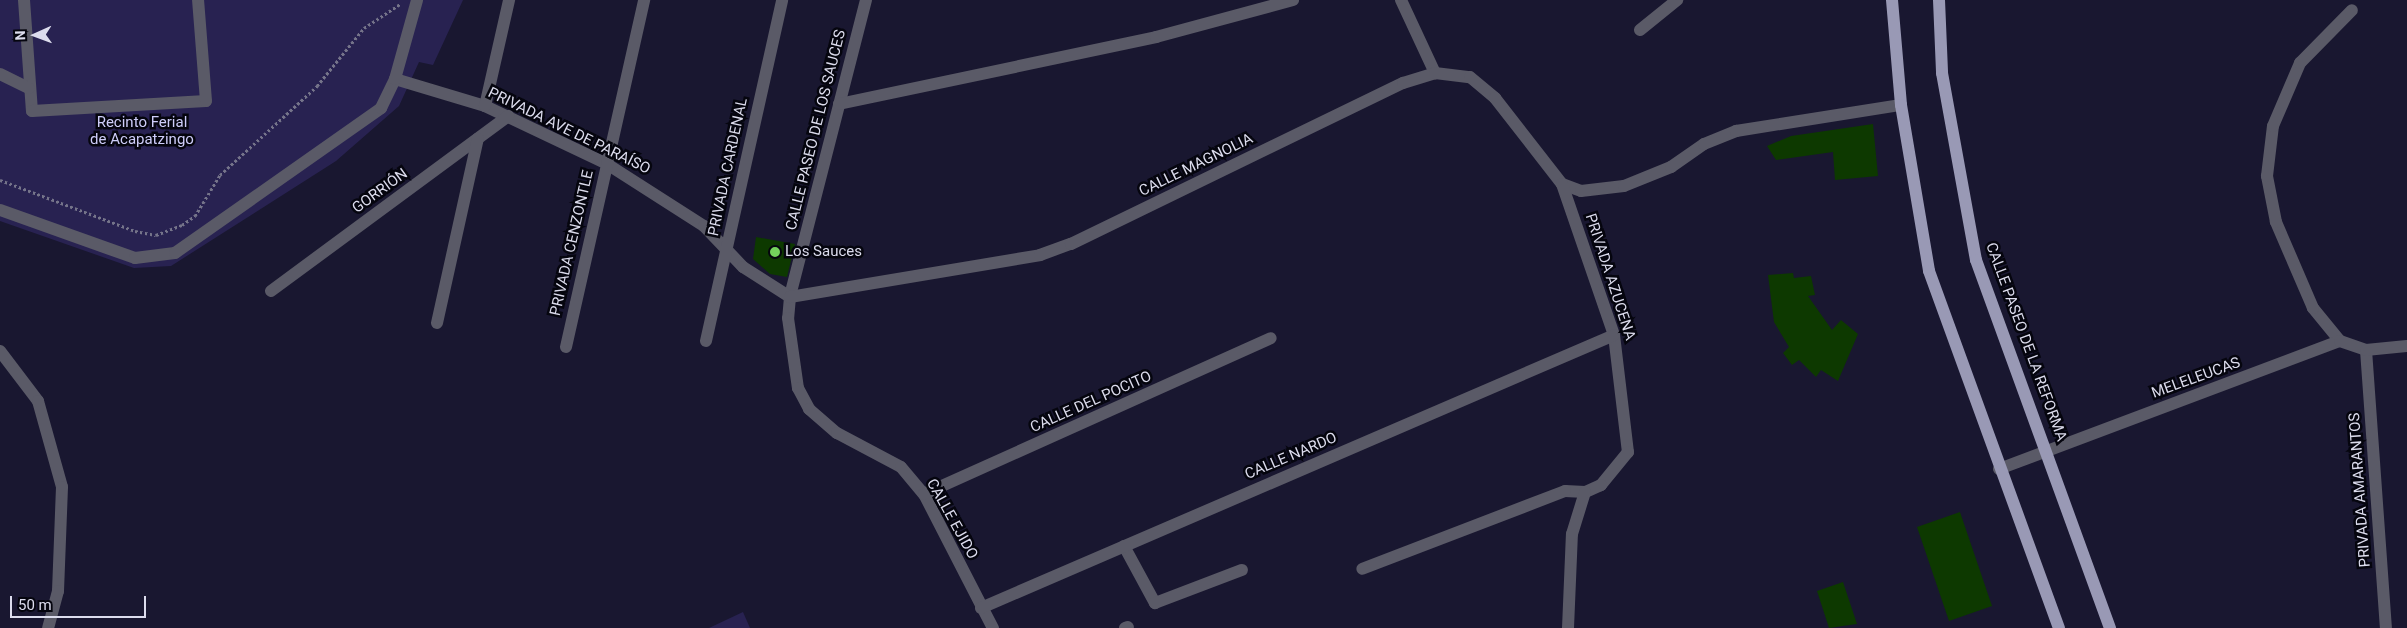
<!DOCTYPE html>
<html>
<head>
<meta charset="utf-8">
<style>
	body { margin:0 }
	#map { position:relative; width:2407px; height:628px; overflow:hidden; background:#191730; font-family:Roboto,sans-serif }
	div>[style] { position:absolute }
	.green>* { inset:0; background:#282251 }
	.building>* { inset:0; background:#0d3900 }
	.path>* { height:3px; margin-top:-1.5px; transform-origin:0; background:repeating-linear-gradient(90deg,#75748a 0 2.5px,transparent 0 5px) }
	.minor>* { height:12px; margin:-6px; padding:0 6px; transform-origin:6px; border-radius:6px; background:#5a5a67 }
	.major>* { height:12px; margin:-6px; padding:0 6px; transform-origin:6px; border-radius:6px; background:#9999b5 }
	.dots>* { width:14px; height:14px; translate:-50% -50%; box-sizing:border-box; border:2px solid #05050e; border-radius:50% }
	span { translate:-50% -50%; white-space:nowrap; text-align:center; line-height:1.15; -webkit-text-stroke:5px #05050e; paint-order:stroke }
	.park-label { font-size:15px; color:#cecdf9 }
	.street-label { font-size:15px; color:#dcdced }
	.poi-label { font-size:15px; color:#dcdced }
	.left { translate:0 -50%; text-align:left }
	.north { position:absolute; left:10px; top:10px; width:50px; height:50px; -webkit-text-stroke:4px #05050e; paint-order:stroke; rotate:268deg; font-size:14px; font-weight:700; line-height:20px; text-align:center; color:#dcdced }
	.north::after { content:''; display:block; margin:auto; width:18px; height:22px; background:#dcdced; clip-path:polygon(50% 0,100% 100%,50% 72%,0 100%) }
	.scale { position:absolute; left:10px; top:596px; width:136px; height:22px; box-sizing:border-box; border:2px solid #dcdced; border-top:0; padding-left:6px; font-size:15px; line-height:18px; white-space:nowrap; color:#dcdced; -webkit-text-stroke:4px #05050e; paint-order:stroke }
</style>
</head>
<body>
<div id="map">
	<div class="green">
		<i style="clip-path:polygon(0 0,463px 0,433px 65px,419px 62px,399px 106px,336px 161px,171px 266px,134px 268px,0 221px)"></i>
		<i style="clip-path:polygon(743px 612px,750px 628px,709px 628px)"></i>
	</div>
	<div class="building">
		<i style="clip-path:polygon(1873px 124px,1878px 176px,1835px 180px,1833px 152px,1776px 160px,1767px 146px,1791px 136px)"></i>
		<i style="clip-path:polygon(756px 237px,795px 244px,787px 277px,770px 274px,753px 259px)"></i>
		<i style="clip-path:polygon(1793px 273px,1794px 278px,1811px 276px,1815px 295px,1808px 296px,1832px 330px,1841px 320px,1858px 334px,1838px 381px,1821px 370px,1816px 377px,1799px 360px,1792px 365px,1783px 353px,1789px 347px,1774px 322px,1768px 275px)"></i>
		<i style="clip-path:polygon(1960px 512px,1992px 606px,1949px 621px,1917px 527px)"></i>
		<i style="clip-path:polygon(1843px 582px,1857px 624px,1829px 628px,1817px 591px)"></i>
	</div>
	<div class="path">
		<i style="left:0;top:180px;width:144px;rotate:20.7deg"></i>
		<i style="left:135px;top:231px;width:21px;rotate:11deg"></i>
		<i style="left:156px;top:235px;width:28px;rotate:-21deg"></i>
		<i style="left:182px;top:225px;width:16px;rotate:-35deg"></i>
		<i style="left:195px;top:216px;width:48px;rotate:-58.6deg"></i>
		<i style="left:220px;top:175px;width:132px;rotate:-42.5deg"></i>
		<i style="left:317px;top:86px;width:75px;rotate:-51deg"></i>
		<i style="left:364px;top:28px;width:43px;rotate:-33.7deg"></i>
	</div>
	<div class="minor">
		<i style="left:24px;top:0;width:111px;rotate:85.9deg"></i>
		<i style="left:32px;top:111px;width:174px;rotate:-3.3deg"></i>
		<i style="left:206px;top:101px;width:101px;rotate:-94.5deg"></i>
		<i style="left:866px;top:0;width:307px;rotate:104.4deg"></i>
		<i style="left:790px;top:297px;width:21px;rotate:95deg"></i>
		<i style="left:788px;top:318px;width:71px;rotate:81.9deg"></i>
		<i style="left:798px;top:388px;width:24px;rotate:62deg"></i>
		<i style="left:809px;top:409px;width:37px;rotate:41deg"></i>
		<i style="left:837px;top:433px;width:72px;rotate:28deg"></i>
		<i style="left:901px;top:467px;width:35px;rotate:50deg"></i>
		<i style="left:924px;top:494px;width:151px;rotate:62.8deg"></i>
		<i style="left:1401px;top:0;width:81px;rotate:65deg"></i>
		<i style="left:1640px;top:30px;width:48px;rotate:-39deg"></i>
		<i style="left:0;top:74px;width:32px;rotate:26deg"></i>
		<i style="left:395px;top:79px;width:94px;rotate:16.7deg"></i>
		<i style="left:485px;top:106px;width:135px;rotate:25.4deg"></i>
		<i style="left:607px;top:164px;width:115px;rotate:32.6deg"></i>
		<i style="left:704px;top:226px;width:57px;rotate:46.4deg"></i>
		<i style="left:743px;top:267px;width:56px;rotate:32.6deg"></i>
		<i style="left:839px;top:104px;width:324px;rotate:-11.9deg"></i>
		<i style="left:1156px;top:37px;width:142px;rotate:-15.1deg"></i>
		<i style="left:485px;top:106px;width:109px;rotate:-77.2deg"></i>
		<i style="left:1562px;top:184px;width:20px;rotate:20deg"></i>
		<i style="left:1581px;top:191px;width:43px;rotate:-6.6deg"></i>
		<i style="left:1624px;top:186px;width:51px;rotate:-22deg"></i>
		<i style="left:1671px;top:167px;width:40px;rotate:-34.9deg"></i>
		<i style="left:1704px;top:144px;width:35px;rotate:-22deg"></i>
		<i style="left:1736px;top:131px;width:167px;rotate:-9deg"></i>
		<i style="left:0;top:210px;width:143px;rotate:19.6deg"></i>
		<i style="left:135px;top:258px;width:40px;rotate:-7.1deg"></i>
		<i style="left:175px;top:253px;width:252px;rotate:-35.1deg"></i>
		<i style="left:381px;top:108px;width:32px;rotate:-64deg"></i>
		<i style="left:395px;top:79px;width:82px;rotate:-74.4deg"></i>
		<i style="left:271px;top:291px;width:295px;rotate:-36.4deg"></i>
		<i style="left:790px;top:297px;width:254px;rotate:-9.5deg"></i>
		<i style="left:1040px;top:255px;width:33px;rotate:-20deg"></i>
		<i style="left:1071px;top:244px;width:369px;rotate:-25.9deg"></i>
		<i style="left:1403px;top:83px;width:34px;rotate:-17deg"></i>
		<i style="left:1435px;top:73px;width:35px;rotate:7deg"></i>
		<i style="left:1470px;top:77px;width:33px;rotate:40deg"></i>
		<i style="left:1495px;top:98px;width:109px;rotate:52.1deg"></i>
		<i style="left:1562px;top:184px;width:160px;rotate:71deg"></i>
		<i style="left:1614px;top:335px;width:118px;rotate:83.2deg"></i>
		<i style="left:1628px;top:452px;width:43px;rotate:129.3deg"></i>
		<i style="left:1601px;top:485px;width:17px;rotate:156deg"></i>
		<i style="left:1585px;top:492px;width:20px;rotate:-177deg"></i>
		<i style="left:1565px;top:491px;width:217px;rotate:159deg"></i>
		<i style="left:437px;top:323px;width:189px;rotate:-77.5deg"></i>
		<i style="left:706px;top:341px;width:349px;rotate:-77.4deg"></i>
		<i style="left:2340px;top:341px;width:43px;rotate:-129.3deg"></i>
		<i style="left:2313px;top:308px;width:94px;rotate:-113.3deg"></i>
		<i style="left:2276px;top:222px;width:47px;rotate:-101.1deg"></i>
		<i style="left:2267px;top:176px;width:50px;rotate:-83.2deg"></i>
		<i style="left:2273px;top:126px;width:69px;rotate:-66.8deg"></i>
		<i style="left:2300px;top:63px;width:74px;rotate:-45.5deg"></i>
		<i style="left:566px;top:347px;width:356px;rotate:-77.3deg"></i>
		<i style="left:2366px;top:350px;width:279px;rotate:85.9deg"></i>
		<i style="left:0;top:351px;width:63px;rotate:52.8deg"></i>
		<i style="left:38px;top:401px;width:89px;rotate:74.4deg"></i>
		<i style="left:62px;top:487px;width:104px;rotate:92.2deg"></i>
		<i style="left:58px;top:591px;width:38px;rotate:105deg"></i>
		<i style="left:1999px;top:469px;width:364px;rotate:-20.6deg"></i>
		<i style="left:2340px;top:341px;width:28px;rotate:19deg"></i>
		<i style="left:2366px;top:350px;width:41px;rotate:-5.6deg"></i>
		<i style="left:924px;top:494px;width:380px;rotate:-24.2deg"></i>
		<i style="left:1124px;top:546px;width:65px;rotate:61.5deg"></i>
		<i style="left:1155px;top:603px;width:93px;rotate:-20.8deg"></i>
		<i style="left:981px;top:608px;width:689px;rotate:-23.33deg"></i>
		<i style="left:1125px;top:628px;width:3px;rotate:-18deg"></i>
		<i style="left:1568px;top:628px;width:94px;rotate:-87.6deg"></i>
		<i style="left:1572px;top:534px;width:44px;rotate:-72.8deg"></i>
	</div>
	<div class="major">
		<i style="left:1892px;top:0;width:105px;rotate:85.1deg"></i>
		<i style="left:1901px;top:105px;width:168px;rotate:80.4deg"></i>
		<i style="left:1929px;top:271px;width:380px;rotate:70deg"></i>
		<i style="left:1939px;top:0;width:73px;rotate:87.6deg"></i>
		<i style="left:1942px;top:73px;width:190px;rotate:79.7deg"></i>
		<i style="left:1976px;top:260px;width:392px;rotate:70deg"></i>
	</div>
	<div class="dots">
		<i style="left:775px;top:252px;background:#74d25c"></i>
	</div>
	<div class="park-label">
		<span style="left:142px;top:131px">Recinto Ferial<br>de Acapatzingo</span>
	</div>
	<div class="street-label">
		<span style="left:816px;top:130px;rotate:-76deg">CALLE PASEO DE LOS SAUCES</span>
		<span style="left:569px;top:131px;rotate:26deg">PRIVADA AVE DE PARAÍSO</span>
		<span style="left:1196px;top:165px;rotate:-26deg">CALLE MAGNOLIA</span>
		<span style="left:728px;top:167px;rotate:-78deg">PRIVADA CARDENAL</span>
		<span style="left:380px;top:191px;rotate:-36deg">GORRIÓN</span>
		<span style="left:572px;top:243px;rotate:-77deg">PRIVADA CENZONTLE</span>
		<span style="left:1610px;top:277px;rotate:72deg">PRIVADA AZUCENA</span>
		<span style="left:2026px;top:342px;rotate:70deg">CALLE PASEO DE LA REFORMA</span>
		<span style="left:2196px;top:378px;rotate:-20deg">MELELEUCAS</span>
		<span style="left:1091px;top:402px;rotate:-24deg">CALLE DEL POCITO</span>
		<span style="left:1291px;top:456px;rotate:-23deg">CALLE NARDO</span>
		<span style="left:2360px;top:490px;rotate:-94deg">PRIVADA AMARANTOS</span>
		<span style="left:952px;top:519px;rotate:61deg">CALLE EJIDO</span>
	</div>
	<div class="poi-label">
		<span class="left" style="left:785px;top:252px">Los Sauces</span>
	</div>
	<div class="north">N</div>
	<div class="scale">50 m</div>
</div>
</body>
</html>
